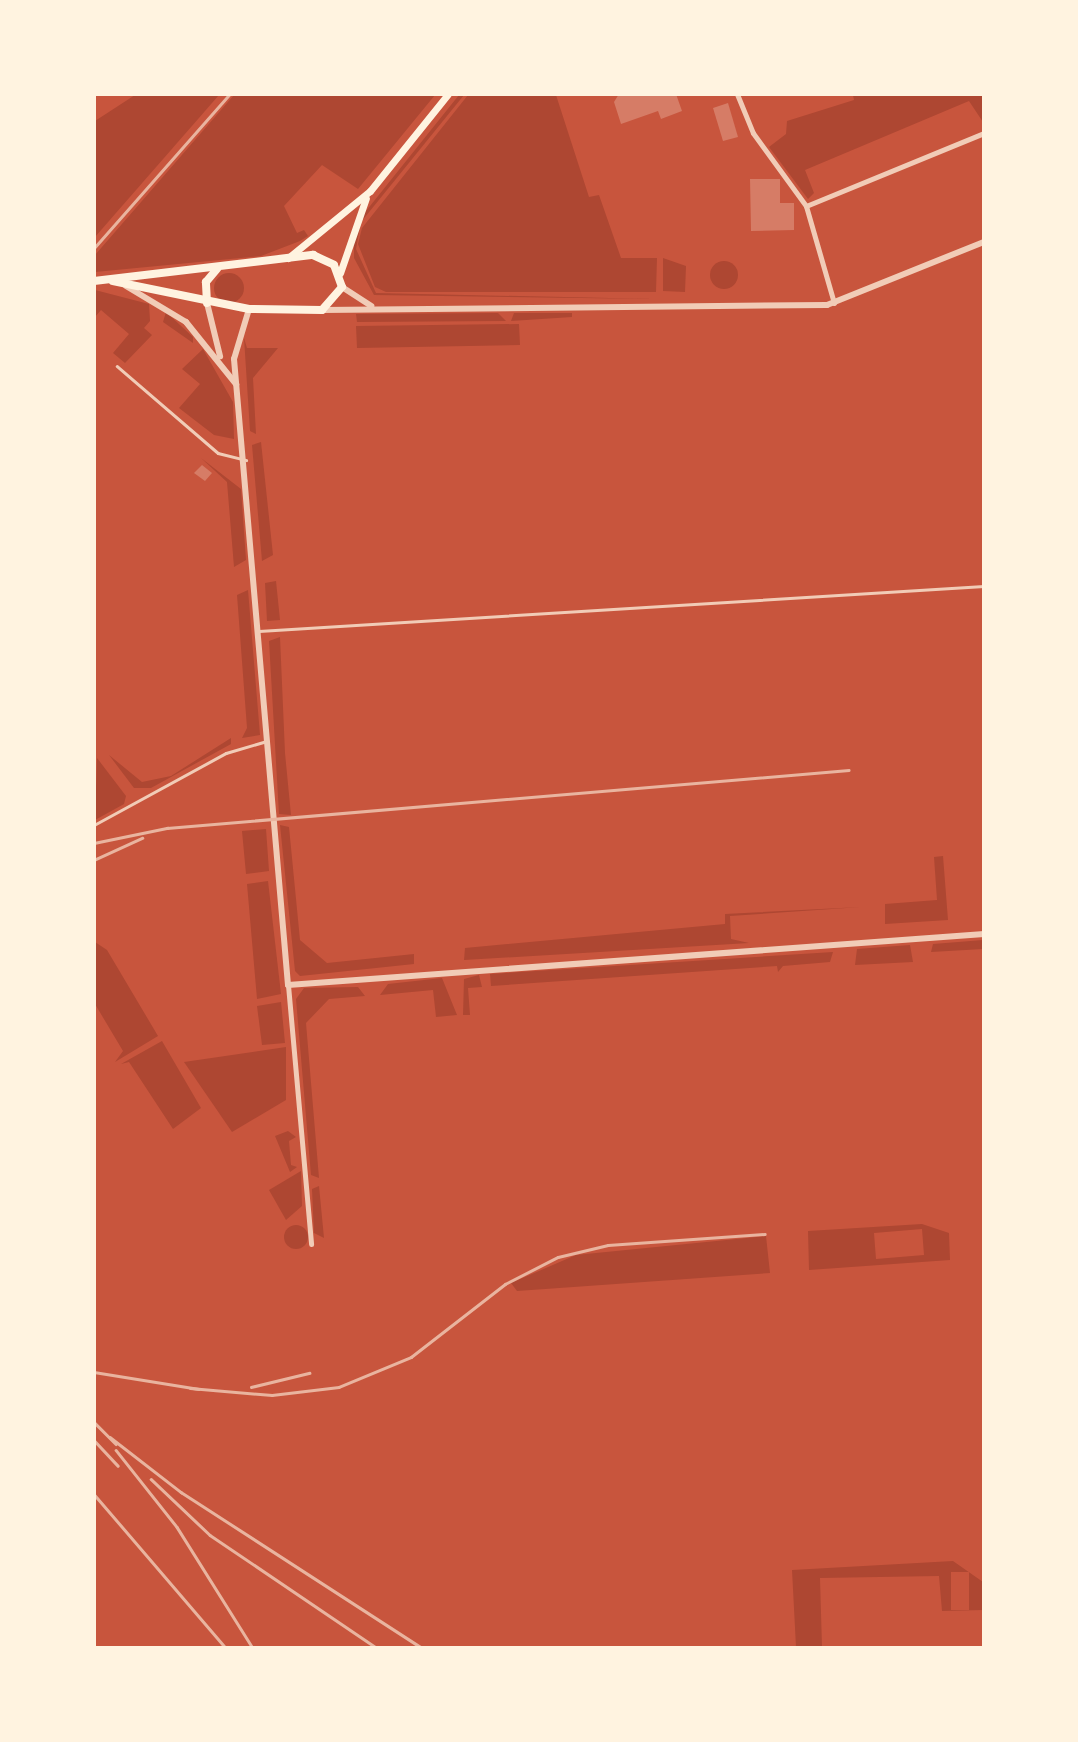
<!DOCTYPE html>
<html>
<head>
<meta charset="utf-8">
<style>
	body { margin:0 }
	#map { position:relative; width:1078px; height:1742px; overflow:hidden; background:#c8553d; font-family:"Noto Sans",sans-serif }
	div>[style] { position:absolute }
	.green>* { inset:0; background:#ae4732 }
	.round { border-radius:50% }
	.building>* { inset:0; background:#d67c66 }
	.service>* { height:2.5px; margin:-1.25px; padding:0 1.25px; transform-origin:1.25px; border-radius:1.25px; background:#f1ccb7 }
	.minor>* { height:5px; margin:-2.5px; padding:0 2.5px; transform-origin:2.5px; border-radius:2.5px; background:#f1ccb7 }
	.tertiary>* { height:6px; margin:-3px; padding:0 3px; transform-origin:3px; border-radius:3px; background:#f1ccb7 }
	.secondary>* { height:7px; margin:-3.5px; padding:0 3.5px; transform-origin:3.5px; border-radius:3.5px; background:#fff3e0 }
	.primary>* { height:8px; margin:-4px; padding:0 4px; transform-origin:4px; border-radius:4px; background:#fff3e0 }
	.rail>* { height:2.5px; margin:-1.25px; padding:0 1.25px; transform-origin:1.25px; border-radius:1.25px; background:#e9b49f }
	span { translate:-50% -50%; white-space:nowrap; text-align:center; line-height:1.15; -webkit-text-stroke:5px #fff3e0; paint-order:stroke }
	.frame { position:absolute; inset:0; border:96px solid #fff3e0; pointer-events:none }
</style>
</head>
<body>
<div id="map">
	<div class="green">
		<i style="clip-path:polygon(135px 95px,219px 95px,95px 237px,95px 121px)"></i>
		<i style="clip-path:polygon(234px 95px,435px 95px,358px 189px,322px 165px,284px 206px,297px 233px,304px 230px,308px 236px,300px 241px,261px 256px,95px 272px,95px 255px)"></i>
		<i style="clip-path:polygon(459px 95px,464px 95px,361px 222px,356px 249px,376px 293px,655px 299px,374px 295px,354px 258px,354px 226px)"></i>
		<i style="clip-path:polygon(468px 95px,556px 95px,589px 197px,599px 195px,621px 258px,657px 258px,656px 292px,386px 292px,375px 287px,358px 244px,362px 228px)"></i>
		<i style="clip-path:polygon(853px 95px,983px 95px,983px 122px,969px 101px,805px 170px,814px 193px,808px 199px,769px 147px,786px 134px,787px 121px,854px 100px)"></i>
		<i style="clip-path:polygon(663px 258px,686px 266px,685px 292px,663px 291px)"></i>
		<i class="round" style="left:710px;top:261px;width:28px;height:28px"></i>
		<i class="round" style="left:214px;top:273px;width:30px;height:30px"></i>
		<i style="clip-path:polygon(95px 290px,149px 304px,150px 321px,144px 328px,152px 335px,125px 363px,113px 353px,129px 334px,101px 310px,95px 317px)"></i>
		<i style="clip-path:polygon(166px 312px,193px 337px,193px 343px,163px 322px)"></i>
		<i style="clip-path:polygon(498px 313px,506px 321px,357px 322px,356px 314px)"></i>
		<i style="clip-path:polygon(514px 313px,572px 313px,572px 317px,511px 321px)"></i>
		<i style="clip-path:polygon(519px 324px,520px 345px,357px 348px,356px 326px)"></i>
		<i style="clip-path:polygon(244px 338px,247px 348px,278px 348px,253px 378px,256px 434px,250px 431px)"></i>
		<i style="clip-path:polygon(203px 349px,233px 402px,234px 439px,214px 435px,179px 408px,200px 384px,182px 369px)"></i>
		<i style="clip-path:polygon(261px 442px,273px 555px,262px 561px,252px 445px)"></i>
		<i style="clip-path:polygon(201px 458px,241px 489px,246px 560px,234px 567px,227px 482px)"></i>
		<i style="clip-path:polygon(276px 581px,280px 620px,267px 621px,265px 583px)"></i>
		<i style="clip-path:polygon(248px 590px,260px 735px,242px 738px,247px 728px,237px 595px)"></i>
		<i style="clip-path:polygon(280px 637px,285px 753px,291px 815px,279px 814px,269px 641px)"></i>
		<i style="clip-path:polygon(231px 738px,231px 744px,151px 788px,134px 788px,109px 755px,142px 782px,171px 776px)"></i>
		<i style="clip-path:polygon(97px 758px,126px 796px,124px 804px,95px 820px)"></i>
		<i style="clip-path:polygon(280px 825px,289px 827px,300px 940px,327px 963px,414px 954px,414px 964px,300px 976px,295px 971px)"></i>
		<i style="clip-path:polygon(266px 829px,269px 871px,246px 874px,242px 831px)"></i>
		<i style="clip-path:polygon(943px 856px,948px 920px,885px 924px,885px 904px,937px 900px,934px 857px)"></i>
		<i style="clip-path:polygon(268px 881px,281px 994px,257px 999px,247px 884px)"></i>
		<i style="clip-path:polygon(861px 907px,730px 916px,731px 939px,749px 943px,464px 960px,465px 948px,725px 924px,725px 914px)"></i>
		<i style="clip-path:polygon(983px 940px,983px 949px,931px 952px,933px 944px)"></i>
		<i style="clip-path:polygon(95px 942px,107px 950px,158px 1036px,115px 1062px,123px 1051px,95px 1004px)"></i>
		<i style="clip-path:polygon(910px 945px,913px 962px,855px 965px,857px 949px)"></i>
		<i style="clip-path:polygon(833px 952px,830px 962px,783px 966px,778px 972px,777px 966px,491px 986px,490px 974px)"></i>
		<i style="clip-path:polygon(479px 975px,482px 987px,468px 988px,470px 1015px,463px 1015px,464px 979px)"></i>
		<i style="clip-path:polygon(442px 978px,457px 1015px,436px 1017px,433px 990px,380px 995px,388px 984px)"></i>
		<i style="clip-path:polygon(358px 987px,365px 996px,329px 999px,306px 1023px,319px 1178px,311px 1175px,296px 999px,304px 988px)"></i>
		<i style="clip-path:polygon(281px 1002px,285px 1043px,262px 1045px,257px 1006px)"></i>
		<i style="clip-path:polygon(162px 1041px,201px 1108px,173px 1129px,129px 1062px,121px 1064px)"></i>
		<i style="clip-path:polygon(286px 1047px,286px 1100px,232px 1132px,184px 1062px)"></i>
		<i style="clip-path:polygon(288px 1131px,296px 1137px,289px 1141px,291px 1165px,297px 1167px,290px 1172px,275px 1136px)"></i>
		<i style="clip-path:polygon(301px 1171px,302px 1206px,286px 1220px,269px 1190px)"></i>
		<i style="clip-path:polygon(319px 1186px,324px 1238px,314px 1233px,312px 1189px)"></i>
		<i style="clip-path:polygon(evenodd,922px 1224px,949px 1233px,950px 1260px,809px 1270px,808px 1231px,922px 1224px,922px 1229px,924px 1255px,876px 1259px,874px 1233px,922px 1229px)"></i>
		<i class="round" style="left:284px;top:1225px;width:24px;height:24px"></i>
		<i style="clip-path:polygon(766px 1236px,770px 1273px,517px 1291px,511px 1283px,576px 1255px)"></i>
		<i style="clip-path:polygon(evenodd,953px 1561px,983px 1582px,983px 1610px,942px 1611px,939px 1576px,820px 1578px,822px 1647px,796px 1647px,792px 1570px,953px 1561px,951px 1572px,969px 1572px,969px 1610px,951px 1610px,951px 1572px)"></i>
	</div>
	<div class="building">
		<i style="clip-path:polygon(619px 94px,676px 94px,682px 111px,661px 119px,658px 111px,621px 124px,614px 102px)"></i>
		<i style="clip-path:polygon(728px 103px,738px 137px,723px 141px,713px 108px)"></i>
		<i style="clip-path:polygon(750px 179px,780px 179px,780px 203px,794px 203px,794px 230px,751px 231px)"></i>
		<i style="clip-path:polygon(202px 465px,212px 473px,205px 481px,194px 473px)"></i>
	</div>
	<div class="service">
		<i style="left:117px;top:366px;width:133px;rotate:40.7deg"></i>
		<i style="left:218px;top:453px;width:29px;rotate:14deg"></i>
		<i style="left:259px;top:631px;width:726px;rotate:-3.55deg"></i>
		<i style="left:94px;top:825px;width:150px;rotate:-28.6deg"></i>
		<i style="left:226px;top:753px;width:43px;rotate:-16.3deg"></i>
	</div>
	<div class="minor">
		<i style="left:737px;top:94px;width:42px;rotate:67.7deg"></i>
		<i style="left:753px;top:133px;width:90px;rotate:54deg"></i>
		<i style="left:806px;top:206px;width:101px;rotate:73.9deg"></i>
		<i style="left:806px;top:206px;width:192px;rotate:-22.3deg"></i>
		<i style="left:288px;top:985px;width:260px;rotate:84.9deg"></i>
	</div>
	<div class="tertiary">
		<i style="left:126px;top:286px;width:70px;rotate:31deg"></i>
		<i style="left:186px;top:322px;width:80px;rotate:51.1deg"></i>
		<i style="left:342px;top:287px;width:35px;rotate:33deg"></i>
		<i style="left:207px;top:303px;width:55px;rotate:76.2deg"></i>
		<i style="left:249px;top:309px;width:52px;rotate:106.7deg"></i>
		<i style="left:234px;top:359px;width:628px;rotate:85.07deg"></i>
		<i style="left:288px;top:985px;width:698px;rotate:-4.19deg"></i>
		<i style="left:322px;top:310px;width:505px;rotate:-0.57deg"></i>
		<i style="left:827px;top:305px;width:169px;rotate:-21.9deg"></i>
	</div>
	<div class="secondary">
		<i style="left:288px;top:258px;width:106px;rotate:-39.3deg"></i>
		<i style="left:370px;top:191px;width:124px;rotate:-51.2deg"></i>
		<i style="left:340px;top:273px;width:79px;rotate:-70.9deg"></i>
	</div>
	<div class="primary">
		<i style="left:94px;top:281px;width:221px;rotate:-6.8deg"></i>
		<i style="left:313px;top:255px;width:23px;rotate:25deg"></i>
		<i style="left:334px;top:265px;width:23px;rotate:70deg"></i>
		<i style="left:342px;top:287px;width:30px;rotate:131deg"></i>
		<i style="left:322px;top:310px;width:73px;rotate:-179.2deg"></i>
		<i style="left:249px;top:309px;width:139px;rotate:-168.4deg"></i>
		<i style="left:207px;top:303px;width:21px;rotate:-93deg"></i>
		<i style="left:206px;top:282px;width:17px;rotate:-50deg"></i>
	</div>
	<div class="rail">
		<i style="left:94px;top:248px;width:205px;rotate:-48.6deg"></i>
		<i style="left:94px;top:843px;width:75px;rotate:-11.6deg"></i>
		<i style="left:167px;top:828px;width:684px;rotate:-4.86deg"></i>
		<i style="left:94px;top:860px;width:53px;rotate:-24.6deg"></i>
		<i style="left:94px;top:1372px;width:106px;rotate:9.2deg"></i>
		<i style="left:251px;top:1387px;width:60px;rotate:-13.6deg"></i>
		<i style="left:190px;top:1388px;width:82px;rotate:4.9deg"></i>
		<i style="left:272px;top:1395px;width:67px;rotate:-6.8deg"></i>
		<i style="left:339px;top:1387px;width:78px;rotate:-22.6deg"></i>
		<i style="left:411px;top:1357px;width:119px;rotate:-37.8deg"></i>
		<i style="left:505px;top:1284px;width:59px;rotate:-27deg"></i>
		<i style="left:558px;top:1257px;width:51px;rotate:-13.5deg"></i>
		<i style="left:608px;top:1245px;width:157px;rotate:-4deg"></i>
		<i style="left:94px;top:1422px;width:31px;rotate:45deg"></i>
		<i style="left:110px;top:1437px;width:90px;rotate:37.8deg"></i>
		<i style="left:181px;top:1492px;width:287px;rotate:32.9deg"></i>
		<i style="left:94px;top:1440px;width:35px;rotate:47deg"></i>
		<i style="left:116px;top:1450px;width:98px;rotate:51.6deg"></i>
		<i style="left:177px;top:1527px;width:143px;rotate:57.9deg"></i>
		<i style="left:151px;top:1479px;width:81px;rotate:43.5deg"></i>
		<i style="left:210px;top:1535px;width:202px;rotate:34.1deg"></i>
		<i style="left:94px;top:1494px;width:203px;rotate:49.4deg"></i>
	</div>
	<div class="frame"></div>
</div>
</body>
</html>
